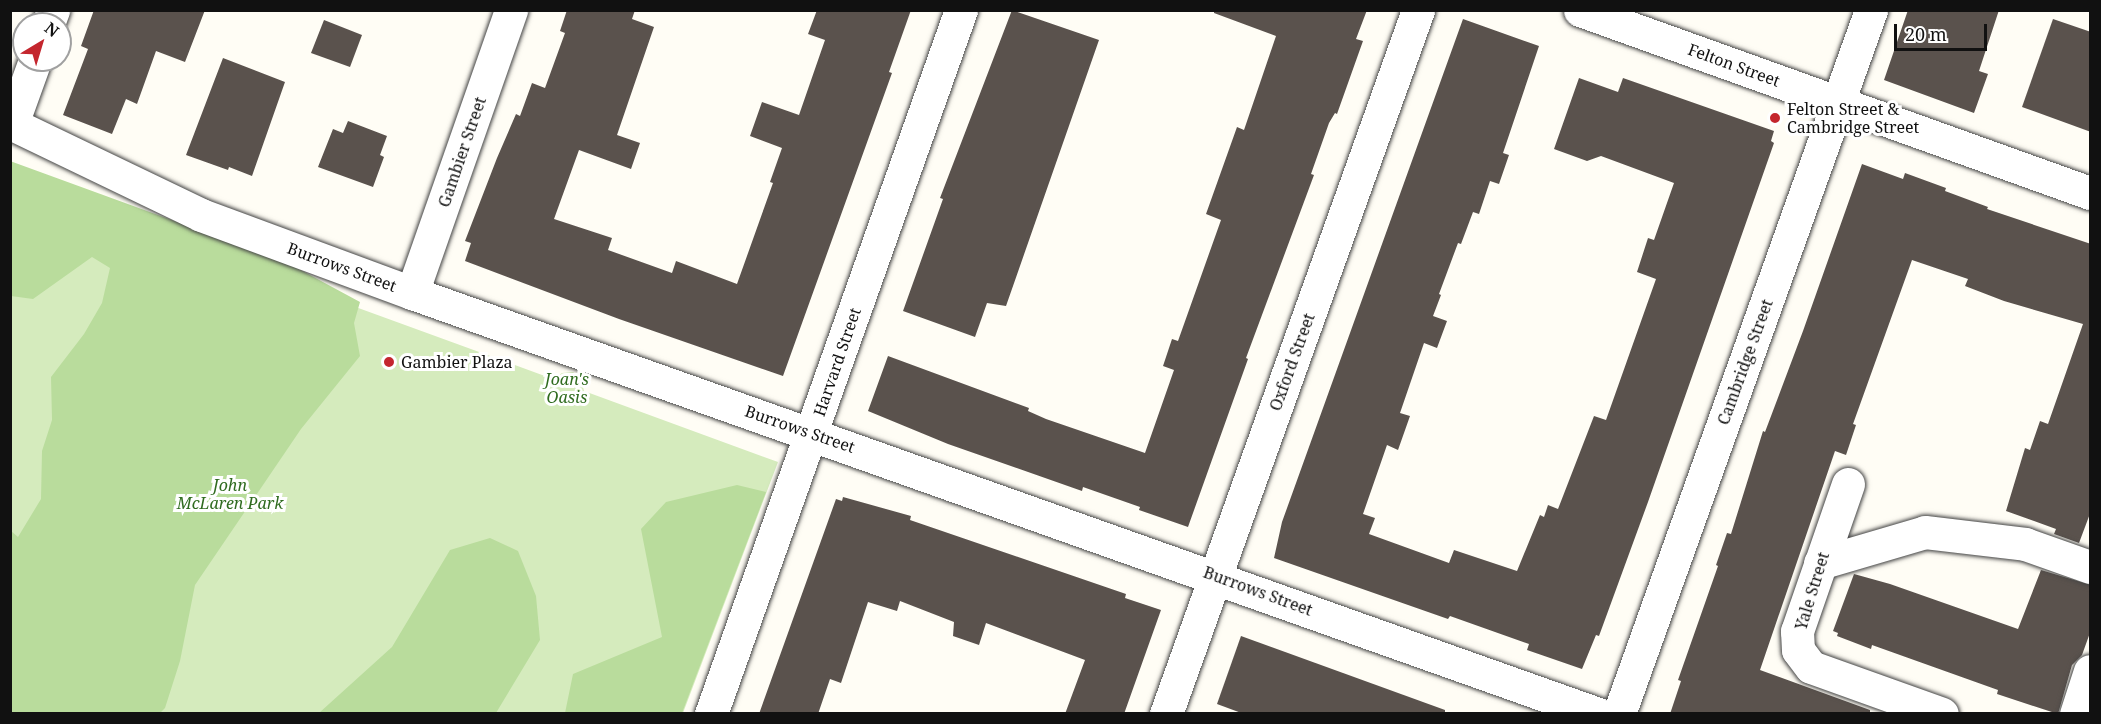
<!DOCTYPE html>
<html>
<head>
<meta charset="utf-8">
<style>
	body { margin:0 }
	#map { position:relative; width:2101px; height:724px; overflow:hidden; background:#fffdf5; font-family:"Noto Serif",serif }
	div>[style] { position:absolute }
	.green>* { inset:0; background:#d5ebbd }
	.forest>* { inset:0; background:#b9dc9c }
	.building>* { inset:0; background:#5a524d }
	.roads { filter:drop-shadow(0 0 2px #444) drop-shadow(0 0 2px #444) }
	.minor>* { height:33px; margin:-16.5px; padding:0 16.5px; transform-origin:16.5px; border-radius:16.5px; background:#fff }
	.dots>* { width:16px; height:16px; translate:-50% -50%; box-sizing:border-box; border:3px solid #fff; border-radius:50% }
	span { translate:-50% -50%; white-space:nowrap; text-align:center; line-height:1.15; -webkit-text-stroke:6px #fff; paint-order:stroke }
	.street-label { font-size:16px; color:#111 }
	.poi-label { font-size:16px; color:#111 }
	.left { translate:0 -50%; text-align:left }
	.park-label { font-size:16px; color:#2f6b1f; font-style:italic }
	.frame { position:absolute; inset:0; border:12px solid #111; pointer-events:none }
	.north { position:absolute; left:12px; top:12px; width:60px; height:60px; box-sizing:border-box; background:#fff; border:2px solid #a0a0a0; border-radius:50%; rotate:38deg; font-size:16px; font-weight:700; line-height:24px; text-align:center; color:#111 }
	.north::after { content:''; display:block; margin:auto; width:21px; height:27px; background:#c4262e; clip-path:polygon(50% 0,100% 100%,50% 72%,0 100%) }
	.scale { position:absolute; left:1894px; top:24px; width:93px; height:27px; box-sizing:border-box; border:3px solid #111; border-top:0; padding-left:8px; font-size:18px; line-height:21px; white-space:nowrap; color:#111; -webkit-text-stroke:4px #fff; paint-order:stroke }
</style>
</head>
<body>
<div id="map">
	<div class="green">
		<i style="clip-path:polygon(10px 181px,553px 379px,562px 373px,573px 372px,581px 379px,584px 391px,778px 462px,683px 713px,11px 713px)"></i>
	</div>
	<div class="forest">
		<i style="clip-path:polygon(10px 161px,284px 261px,360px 302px,354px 323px,360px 356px,301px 429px,195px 585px,180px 661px,165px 708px,160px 713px,11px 713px,11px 531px,18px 537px,41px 499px,42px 451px,52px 420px,51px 377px,84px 334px,102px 303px,110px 268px,92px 257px,33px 299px,11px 296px)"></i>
		<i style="clip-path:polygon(737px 485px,766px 492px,682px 713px,565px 713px,573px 674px,662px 637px,641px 529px,666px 502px)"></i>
		<i style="clip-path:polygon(490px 538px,518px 551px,536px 596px,540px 640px,496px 713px,319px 713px,392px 647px,450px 550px)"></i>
	</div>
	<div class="building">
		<i style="clip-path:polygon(94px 10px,205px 10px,185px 62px,156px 51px,137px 104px,126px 99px,112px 134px,63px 115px,88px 49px,81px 46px)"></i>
		<i style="clip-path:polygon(567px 10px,635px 10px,632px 19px,654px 27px,617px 135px,640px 143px,631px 169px,579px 150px,554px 219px,612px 238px,608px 250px,672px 273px,676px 261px,737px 284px,773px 183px,770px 182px,782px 148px,750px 136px,762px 102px,799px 115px,825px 40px,808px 34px,817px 10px,911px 10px,889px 72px,892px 73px,783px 376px,619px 319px,465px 261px,471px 243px,465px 241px,497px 158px,516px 114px,520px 116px,532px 83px,545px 88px,565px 33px,560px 31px)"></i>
		<i style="clip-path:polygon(1012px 10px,1099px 40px,1006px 306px,987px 303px,975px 337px,903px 311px,943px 199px,940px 198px)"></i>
		<i style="clip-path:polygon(1214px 10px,1367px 10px,1356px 39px,1363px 41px,1358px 55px,1337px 114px,1335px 113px,1329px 123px,1311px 174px,1314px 175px,1246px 358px,1248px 359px,1188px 527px,1139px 510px,1140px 507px,1083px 487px,1082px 491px,948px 444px,868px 411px,888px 356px,1029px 408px,1028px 411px,1046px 419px,1145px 453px,1174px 370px,1163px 366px,1172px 339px,1178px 341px,1221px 220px,1206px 214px,1237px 127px,1244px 130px,1276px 36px,1214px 13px)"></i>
		<i style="clip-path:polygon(1908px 10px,1999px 10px,1979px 71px,1988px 74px,1974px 113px,1884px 80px)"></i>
		<i style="clip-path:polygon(1463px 19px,1539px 46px,1503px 153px,1509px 155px,1499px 184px,1490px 181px,1479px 214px,1473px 212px,1461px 244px,1458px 243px,1439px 294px,1441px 295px,1433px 316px,1447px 321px,1437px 348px,1424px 343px,1400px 413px,1410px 416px,1398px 450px,1387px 445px,1363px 514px,1375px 518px,1369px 534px,1449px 563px,1454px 550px,1517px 571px,1540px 515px,1544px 517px,1548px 505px,1558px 509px,1594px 416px,1606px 420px,1656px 279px,1637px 272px,1648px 238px,1654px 240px,1674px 183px,1601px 156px,1587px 161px,1554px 149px,1579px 78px,1618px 92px,1623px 78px,1774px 131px,1771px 141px,1774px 143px,1648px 502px,1599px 636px,1596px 635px,1582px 669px,1527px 650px,1529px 644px,1450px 616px,1448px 619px,1274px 558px,1282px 522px)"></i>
		<i style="clip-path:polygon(2053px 19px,2091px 32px,2091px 132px,2022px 107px)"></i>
		<i style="clip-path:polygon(324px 20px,362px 35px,350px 67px,311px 53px)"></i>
		<i style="clip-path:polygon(223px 58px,285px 82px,252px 176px,229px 167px,228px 170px,186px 155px)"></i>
		<i style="clip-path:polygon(348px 121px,387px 136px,380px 155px,384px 157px,373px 187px,318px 167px,333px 129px,343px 133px)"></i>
		<i style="clip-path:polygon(1862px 164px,1903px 179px,1905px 173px,1946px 188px,1945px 191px,1988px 207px,1987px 209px,2091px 244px,2091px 511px,2079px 543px,2054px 534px,2056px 529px,2006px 511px,2025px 448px,2030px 450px,2040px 421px,2048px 424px,2083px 324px,2004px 301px,1965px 286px,1968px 279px,1912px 260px,1853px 424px,1856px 425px,1846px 455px,1835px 451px,1760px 670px,1870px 710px,1870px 714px,1670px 714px,1681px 681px,1678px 680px,1718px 566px,1716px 565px,1727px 533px,1731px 534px,1763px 431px,1765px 432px,1803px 331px)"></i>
		<i style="clip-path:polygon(843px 497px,911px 516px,910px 520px,1126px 594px,1125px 598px,1161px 610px,1124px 714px,1065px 714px,1085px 660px,986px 623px,979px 645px,953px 636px,954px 622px,900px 601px,897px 611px,868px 602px,841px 683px,830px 679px,818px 714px,759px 714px,836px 499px,842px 501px)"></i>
		<i style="clip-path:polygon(2041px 570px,2091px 585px,2091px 630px,2082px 655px,2072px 665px,2058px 714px,1997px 694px,1998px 690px,1872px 645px,1871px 649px,1837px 636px,1838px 633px,1833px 631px,1854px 574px,1890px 584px,2018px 629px)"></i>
		<i style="clip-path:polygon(1241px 636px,1445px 710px,1445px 714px,1244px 714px,1217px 704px)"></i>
	</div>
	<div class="roads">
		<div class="minor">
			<i style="left:1580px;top:10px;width:542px;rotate:19.74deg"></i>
			<i style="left:48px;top:24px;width:15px;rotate:-70deg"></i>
			<i style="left:10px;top:123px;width:212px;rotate:25.7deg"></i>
			<i style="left:201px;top:215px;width:225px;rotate:20.3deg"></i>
			<i style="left:412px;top:293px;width:1259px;rotate:19.54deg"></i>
			<i style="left:12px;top:124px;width:68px;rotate:-70.2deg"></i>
			<i style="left:412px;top:293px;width:300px;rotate:-70.7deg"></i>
			<i style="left:1848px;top:484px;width:156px;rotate:109.1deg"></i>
			<i style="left:1797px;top:631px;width:19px;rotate:87deg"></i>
			<i style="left:1798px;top:650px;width:21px;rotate:53deg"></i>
			<i style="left:1811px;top:667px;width:139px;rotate:19.7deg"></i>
			<i style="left:1820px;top:563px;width:109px;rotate:-16.4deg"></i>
			<i style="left:1925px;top:532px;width:101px;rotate:6.8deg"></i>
			<i style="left:2025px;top:544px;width:69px;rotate:19.5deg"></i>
			<i style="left:711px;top:714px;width:747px;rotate:-70.45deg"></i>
			<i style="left:1166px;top:714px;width:748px;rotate:-70.3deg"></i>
			<i style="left:1619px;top:714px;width:748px;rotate:-70.3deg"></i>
			<i style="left:2076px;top:714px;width:45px;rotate:-72deg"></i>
		</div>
	</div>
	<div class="dots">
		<i style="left:1775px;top:118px;background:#c4262e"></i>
		<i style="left:389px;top:362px;background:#c4262e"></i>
	</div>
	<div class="street-label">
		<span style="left:1734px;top:65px;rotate:20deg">Felton Street</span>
		<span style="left:462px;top:152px;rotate:-71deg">Gambier Street</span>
		<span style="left:342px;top:267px;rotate:20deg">Burrows Street</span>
		<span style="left:837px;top:362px;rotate:-71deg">Harvard Street</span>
		<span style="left:1292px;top:362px;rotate:-70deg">Oxford Street</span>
		<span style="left:1745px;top:362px;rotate:-70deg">Cambridge Street</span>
		<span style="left:800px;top:429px;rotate:19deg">Burrows Street</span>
		<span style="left:1258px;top:591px;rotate:20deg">Burrows Street</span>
		<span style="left:1812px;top:591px;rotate:-73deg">Yale Street</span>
	</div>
	<div class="poi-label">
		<span class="left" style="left:1787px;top:118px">Felton Street &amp;<br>Cambridge Street</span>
		<span class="left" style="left:401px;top:362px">Gambier Plaza</span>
	</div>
	<div class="park-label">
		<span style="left:567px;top:388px">Joan's<br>Oasis</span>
		<span style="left:230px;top:494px">John<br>McLaren Park</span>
	</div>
	<div class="frame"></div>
	<div class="north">N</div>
	<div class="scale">20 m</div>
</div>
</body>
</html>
